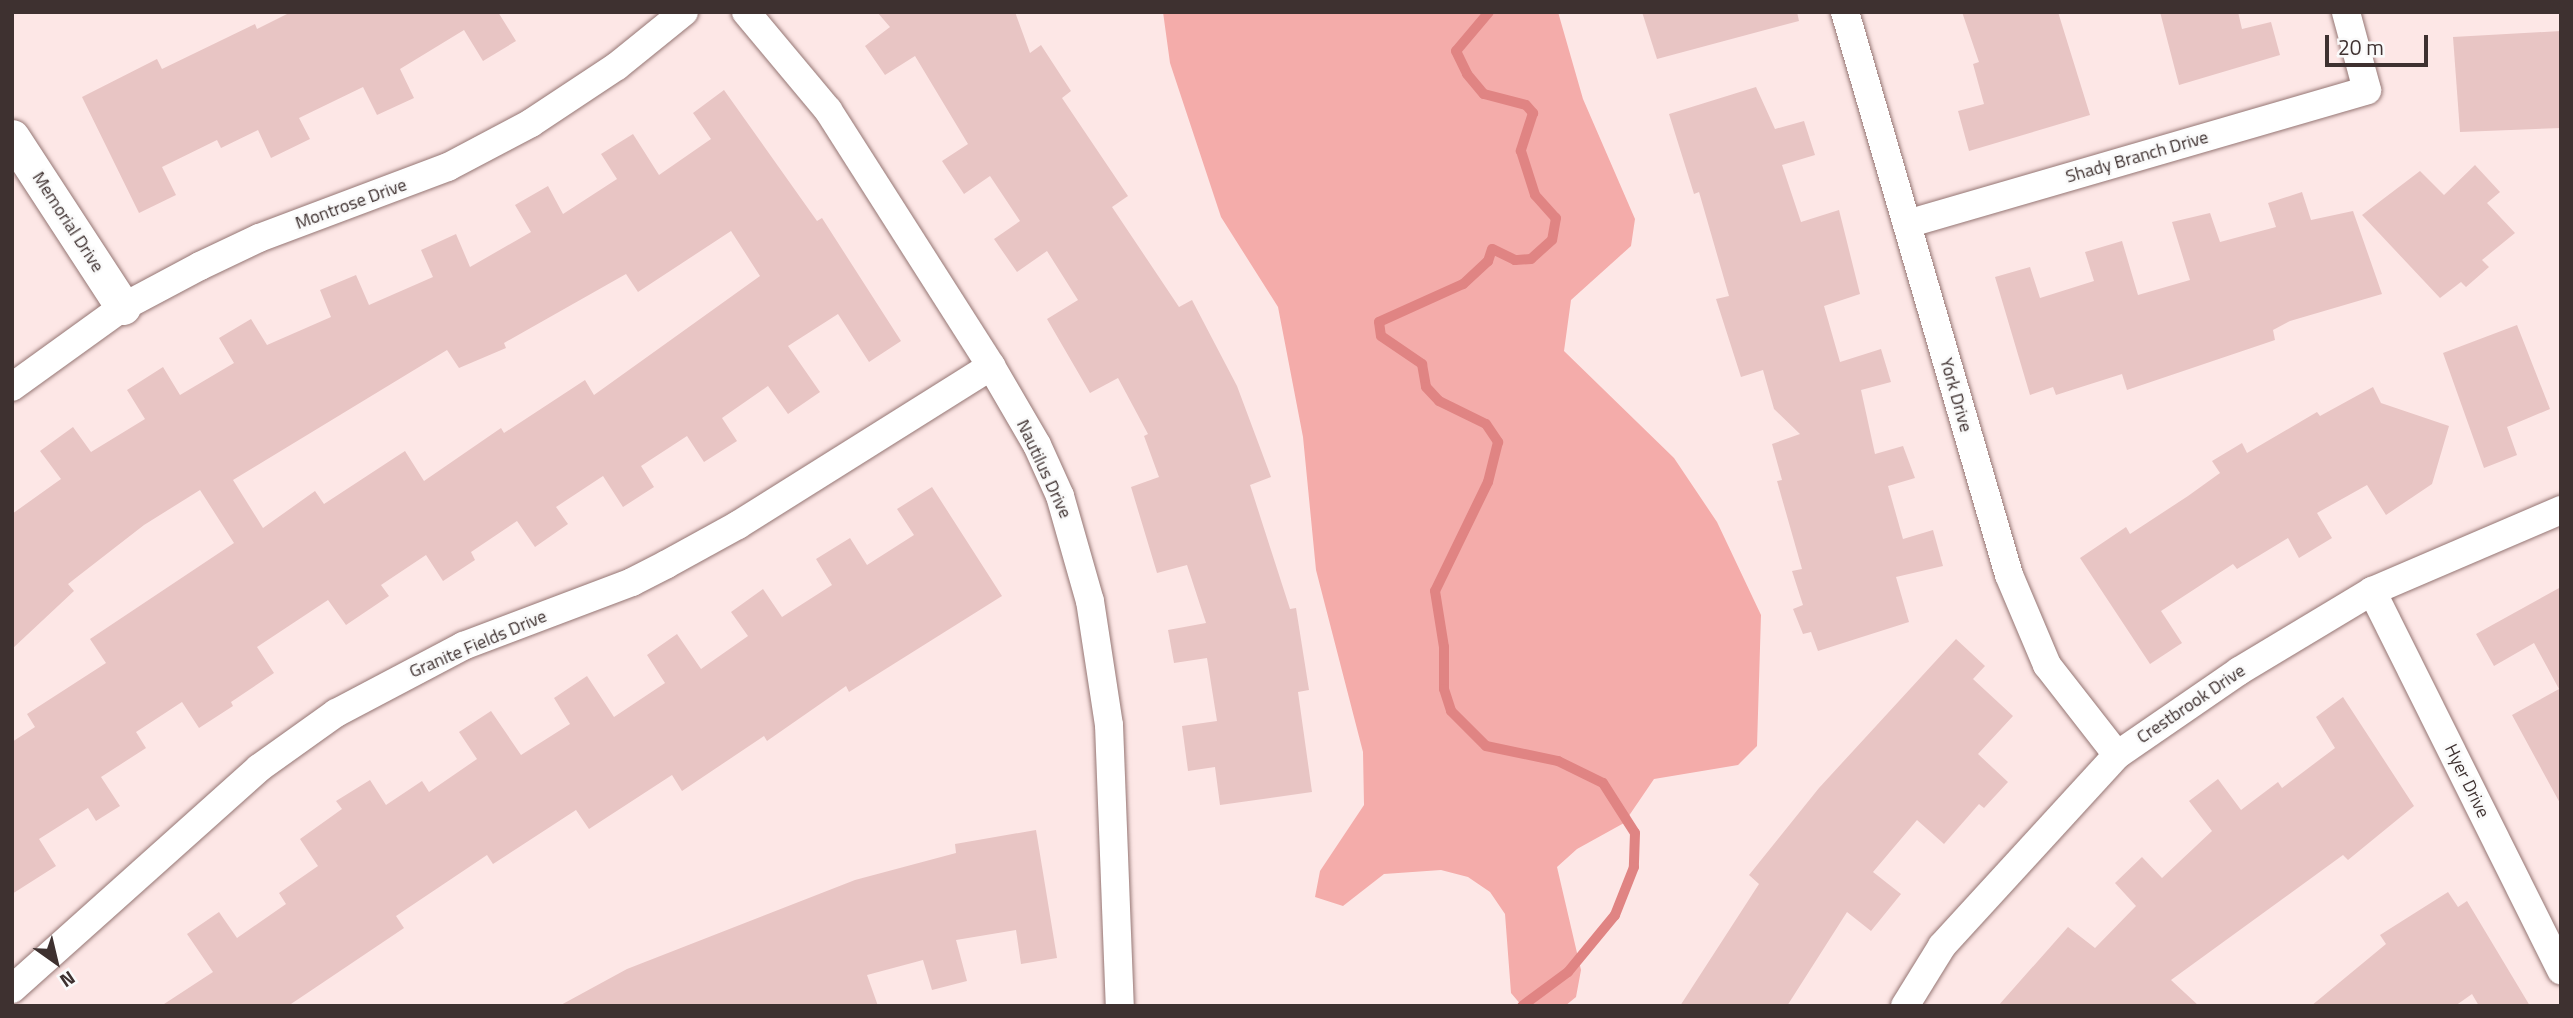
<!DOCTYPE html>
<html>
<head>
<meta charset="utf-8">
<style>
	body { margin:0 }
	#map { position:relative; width:2573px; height:1018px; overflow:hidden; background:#fde7e6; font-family:"Titillium Web",sans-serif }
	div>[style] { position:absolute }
	.green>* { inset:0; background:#f4acaa }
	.stream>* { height:10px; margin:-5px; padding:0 5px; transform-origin:5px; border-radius:5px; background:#e08483 }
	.building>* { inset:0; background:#e8c5c4 }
	.roads { filter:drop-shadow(0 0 2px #957674) drop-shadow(0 0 2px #957674) }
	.minor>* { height:28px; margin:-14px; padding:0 14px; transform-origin:14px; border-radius:14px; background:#fff }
	.tertiary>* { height:35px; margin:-17.5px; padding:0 17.5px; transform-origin:17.5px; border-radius:17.5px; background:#fff }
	span { translate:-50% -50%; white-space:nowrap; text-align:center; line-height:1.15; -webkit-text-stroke:5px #fafafa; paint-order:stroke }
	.street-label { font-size:18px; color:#3e3130 }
	.frame { position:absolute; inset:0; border:14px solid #3e3130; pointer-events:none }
	.north { position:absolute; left:21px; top:927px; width:70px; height:70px; -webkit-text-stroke:5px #fafafa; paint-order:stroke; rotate:146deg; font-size:19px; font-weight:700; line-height:28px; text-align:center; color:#3e3130 }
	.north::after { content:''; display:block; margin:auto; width:24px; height:32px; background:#3e3130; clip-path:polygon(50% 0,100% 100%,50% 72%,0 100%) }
	.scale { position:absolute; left:2325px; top:35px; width:103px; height:32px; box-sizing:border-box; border:4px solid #3e3130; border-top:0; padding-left:9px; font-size:21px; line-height:24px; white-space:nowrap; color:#3e3130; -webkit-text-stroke:5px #fafafa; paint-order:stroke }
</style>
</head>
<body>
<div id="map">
	<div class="green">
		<i style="clip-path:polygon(1163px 12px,1558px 12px,1583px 99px,1635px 219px,1631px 246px,1571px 300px,1564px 351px,1674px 458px,1717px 522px,1761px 615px,1757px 746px,1738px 765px,1654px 779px,1624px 823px,1577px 849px,1557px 867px,1581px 970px,1576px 997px,1565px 1006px,1522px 1006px,1511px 993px,1505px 914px,1490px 892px,1468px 877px,1441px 870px,1384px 874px,1343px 906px,1315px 897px,1320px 871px,1364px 805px,1363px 752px,1316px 570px,1303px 437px,1278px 307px,1221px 217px,1170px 63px)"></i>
	</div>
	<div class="stream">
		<i style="left:1489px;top:12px;width:51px;rotate:130.2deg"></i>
		<i style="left:1456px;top:51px;width:25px;rotate:64deg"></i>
		<i style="left:1467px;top:74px;width:26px;rotate:50deg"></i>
		<i style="left:1484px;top:94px;width:43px;rotate:14.7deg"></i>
		<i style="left:1526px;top:105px;width:11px;rotate:49deg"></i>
		<i style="left:1533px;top:113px;width:40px;rotate:108deg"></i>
		<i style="left:1521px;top:151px;width:46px;rotate:72.3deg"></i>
		<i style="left:1535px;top:195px;width:31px;rotate:48deg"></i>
		<i style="left:1556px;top:218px;width:22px;rotate:100deg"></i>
		<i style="left:1552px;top:240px;width:28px;rotate:138deg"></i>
		<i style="left:1531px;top:259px;width:16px;rotate:176deg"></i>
		<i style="left:1515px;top:260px;width:25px;rotate:-154deg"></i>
		<i style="left:1492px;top:249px;width:13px;rotate:108deg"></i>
		<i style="left:1488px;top:261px;width:34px;rotate:137deg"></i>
		<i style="left:1463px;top:284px;width:92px;rotate:155.7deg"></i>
		<i style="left:1379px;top:322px;width:14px;rotate:82deg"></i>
		<i style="left:1381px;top:336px;width:50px;rotate:34.3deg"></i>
		<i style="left:1422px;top:364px;width:23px;rotate:80deg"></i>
		<i style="left:1426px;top:387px;width:19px;rotate:47deg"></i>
		<i style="left:1439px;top:401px;width:52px;rotate:26.1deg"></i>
		<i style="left:1486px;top:424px;width:22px;rotate:56deg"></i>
		<i style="left:1498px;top:442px;width:41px;rotate:104deg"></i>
		<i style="left:1488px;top:482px;width:121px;rotate:115.9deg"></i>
		<i style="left:1435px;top:591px;width:57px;rotate:80.9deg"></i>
		<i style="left:1444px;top:647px;width:42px;rotate:90deg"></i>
		<i style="left:1444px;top:689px;width:23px;rotate:72deg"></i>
		<i style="left:1451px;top:711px;width:49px;rotate:45deg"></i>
		<i style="left:1486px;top:746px;width:74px;rotate:11.8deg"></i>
		<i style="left:1558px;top:761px;width:50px;rotate:26.1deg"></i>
		<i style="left:1603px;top:783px;width:59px;rotate:57.4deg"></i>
		<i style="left:1635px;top:833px;width:34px;rotate:92deg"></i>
		<i style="left:1634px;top:867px;width:52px;rotate:111.6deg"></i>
		<i style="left:1615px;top:915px;width:74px;rotate:129.5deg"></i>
		<i style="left:1568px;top:972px;width:57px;rotate:143.5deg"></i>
	</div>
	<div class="building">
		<i style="clip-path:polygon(291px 12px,498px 12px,516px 41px,483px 61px,464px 30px,400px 69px,414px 98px,377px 115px,363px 87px,299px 118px,310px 139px,271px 158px,258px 130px,221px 148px,217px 140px,162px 167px,176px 195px,139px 213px,82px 97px,157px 59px,162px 69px,255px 24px,257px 29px)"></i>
		<i style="clip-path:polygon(877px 12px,1015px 12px,1030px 53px,1041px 45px,1071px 91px,1062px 98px,1128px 196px,1112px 207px,1179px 307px,1192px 300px,1237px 386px,1271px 477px,1250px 485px,1290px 609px,1296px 608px,1309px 690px,1298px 692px,1312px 792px,1220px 805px,1215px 767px,1188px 771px,1182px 726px,1217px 721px,1207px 658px,1174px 663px,1168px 630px,1206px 623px,1187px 565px,1157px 573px,1131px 487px,1159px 477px,1144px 436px,1148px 434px,1118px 378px,1090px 393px,1047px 319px,1078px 300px,1047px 251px,1017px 272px,994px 239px,1020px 221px,990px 176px,964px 194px,942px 161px,968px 144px,915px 56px,885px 75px,865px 46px,890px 27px)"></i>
		<i style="clip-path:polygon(1642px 12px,1797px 12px,1799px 21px,1657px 59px)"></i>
		<i style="clip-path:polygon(1962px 12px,2058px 12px,2090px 115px,1969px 151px,1958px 111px,1984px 104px,1973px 64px,1979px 62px)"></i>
		<i style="clip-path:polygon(2160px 12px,2238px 12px,2242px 29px,2271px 22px,2280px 55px,2179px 85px)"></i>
		<i style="clip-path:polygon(2561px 31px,2561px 128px,2460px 132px,2453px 37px)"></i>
		<i style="clip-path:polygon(1756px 87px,1775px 129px,1804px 121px,1815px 155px,1782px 165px,1801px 222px,1839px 210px,1860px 294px,1824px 306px,1840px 362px,1881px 349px,1891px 382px,1861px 390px,1875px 454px,1903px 446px,1915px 478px,1888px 486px,1903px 539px,1933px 530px,1943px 566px,1896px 577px,1909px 622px,1818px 651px,1811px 632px,1803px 634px,1793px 609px,1803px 605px,1792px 571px,1802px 569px,1777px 481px,1782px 480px,1772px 444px,1800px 434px,1774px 409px,1763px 370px,1741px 377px,1716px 299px,1729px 296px,1699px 192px,1694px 194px,1669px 114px)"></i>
		<i style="clip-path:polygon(evenodd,724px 90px,817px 221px,822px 218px,901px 341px,869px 362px,838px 314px,788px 346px,820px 392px,788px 414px,768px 386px,722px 418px,737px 441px,704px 462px,687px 436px,641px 466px,654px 487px,623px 507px,603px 476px,556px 507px,568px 524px,535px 547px,517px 521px,471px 552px,475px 560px,443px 581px,426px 555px,381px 585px,389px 596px,346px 625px,328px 600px,257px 647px,274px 673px,231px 702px,233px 706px,199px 728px,182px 702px,136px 732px,146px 748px,101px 777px,120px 806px,96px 821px,88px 808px,39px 839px,56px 866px,12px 894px,12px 742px,35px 727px,27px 714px,106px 663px,90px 639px,234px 543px,200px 490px,144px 525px,68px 584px,74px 591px,12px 649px,12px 514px,61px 479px,40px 451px,73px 427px,91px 452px,145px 419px,127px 390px,163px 367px,180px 395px,234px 363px,219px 338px,251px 319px,267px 345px,331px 317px,320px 290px,356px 275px,369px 305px,433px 277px,421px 250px,456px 234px,470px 267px,531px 232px,515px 205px,548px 186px,563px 214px,617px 179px,601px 154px,633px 134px,659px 175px,711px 139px,693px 113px,724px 90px,731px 231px,760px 276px,594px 395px,585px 380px,504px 433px,501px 428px,424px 481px,405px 451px,324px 504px,315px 491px,263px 528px,233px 480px,447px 350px,459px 368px,506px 348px,504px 343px,626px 274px,638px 292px,731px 231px)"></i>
		<i style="clip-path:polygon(2475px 165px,2500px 192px,2487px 203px,2515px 233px,2482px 260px,2489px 267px,2466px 287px,2461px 282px,2440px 298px,2362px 215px,2420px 171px,2444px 195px)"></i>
		<i style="clip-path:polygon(2302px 192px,2311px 220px,2353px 211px,2382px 294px,2290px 321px,2273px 330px,2275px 340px,2127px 390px,2122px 374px,2056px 395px,2053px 387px,2030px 395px,1995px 277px,2030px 267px,2040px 298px,2094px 281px,2085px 252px,2122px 241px,2138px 295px,2190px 280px,2172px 222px,2210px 213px,2220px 242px,2276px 227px,2268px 203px)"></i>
		<i style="clip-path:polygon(2517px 325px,2550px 409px,2507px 427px,2517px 455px,2484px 468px,2443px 353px)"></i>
		<i style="clip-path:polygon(2373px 387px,2381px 403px,2449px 426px,2432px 484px,2386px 515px,2367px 485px,2317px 513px,2332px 538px,2299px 558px,2288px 538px,2237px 569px,2233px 564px,2161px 611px,2182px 643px,2150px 664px,2080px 558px,2126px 527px,2130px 534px,2188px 496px,2220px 473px,2212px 461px,2242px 443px,2247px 453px,2317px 412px,2320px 416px)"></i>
		<i style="clip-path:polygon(932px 487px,1002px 596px,849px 692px,846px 686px,767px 741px,764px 736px,682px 791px,672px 775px,589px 829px,576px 810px,493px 864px,487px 855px,396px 916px,404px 928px,288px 1006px,161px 1006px,213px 972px,187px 934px,219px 912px,237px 938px,286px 904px,279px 893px,318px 866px,300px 839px,342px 809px,336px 801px,370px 780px,386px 805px,422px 781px,429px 792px,477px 759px,459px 732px,491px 711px,521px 755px,570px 724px,554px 698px,587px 676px,614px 717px,665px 683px,647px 655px,677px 634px,701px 669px,748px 636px,731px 612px,763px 589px,782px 617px,832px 585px,816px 559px,850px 538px,867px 565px,914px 535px,897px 509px)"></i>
		<i style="clip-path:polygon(2561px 587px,2561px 805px,2512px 715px,2559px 689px,2534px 643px,2494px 666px,2476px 634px)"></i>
		<i style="clip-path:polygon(1956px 639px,1985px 666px,1973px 679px,2013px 716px,1978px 754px,2008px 782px,1984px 808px,1979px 804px,1944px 844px,1917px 820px,1873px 872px,1901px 894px,1871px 931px,1847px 912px,1787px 1006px,1680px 1006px,1759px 884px,1749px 875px,1819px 788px)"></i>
		<i style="clip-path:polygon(2343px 697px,2414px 806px,2348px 860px,2343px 855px,2171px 980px,2199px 1006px,1998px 1006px,2068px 927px,2095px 948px,2136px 906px,2115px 883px,2142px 857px,2162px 878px,2212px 831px,2189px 801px,2218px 779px,2241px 810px,2278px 782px,2282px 788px,2335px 748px,2316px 717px)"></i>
		<i style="clip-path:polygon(1036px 830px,1057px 958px,1021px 964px,1016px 930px,956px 940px,967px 981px,932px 990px,923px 960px,867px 975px,878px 1006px,559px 1006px,627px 969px,855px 880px,956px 853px,955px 844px)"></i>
		<i style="clip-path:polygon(2448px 892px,2458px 907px,2467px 901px,2530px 1006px,2479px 1006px,2472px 994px,2455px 1006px,2311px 1006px,2386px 944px,2380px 935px)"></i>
	</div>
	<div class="roads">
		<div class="minor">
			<i style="left:746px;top:12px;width:128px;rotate:50.1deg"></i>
			<i style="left:828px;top:110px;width:303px;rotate:57.5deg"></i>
			<i style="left:991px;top:366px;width:91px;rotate:59.8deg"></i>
			<i style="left:1037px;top:445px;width:56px;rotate:65.7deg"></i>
			<i style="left:1060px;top:496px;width:109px;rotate:74.1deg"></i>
			<i style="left:1090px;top:601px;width:125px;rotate:81.3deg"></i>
			<i style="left:1109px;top:725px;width:281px;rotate:87.8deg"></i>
			<i style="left:1845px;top:12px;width:586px;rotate:73.76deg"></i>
			<i style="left:2009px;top:575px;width:98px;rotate:67.1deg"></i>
			<i style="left:2047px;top:665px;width:114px;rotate:52.1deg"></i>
			<i style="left:1907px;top:224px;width:479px;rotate:-16.2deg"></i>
			<i style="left:2367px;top:90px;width:81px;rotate:-105.1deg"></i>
			<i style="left:12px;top:387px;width:137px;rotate:-35.8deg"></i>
			<i style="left:123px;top:307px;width:87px;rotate:-28deg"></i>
			<i style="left:200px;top:266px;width:65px;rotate:-25.4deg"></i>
			<i style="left:259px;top:238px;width:202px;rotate:-20.6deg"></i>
			<i style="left:448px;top:167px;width:94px;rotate:-27.9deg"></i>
			<i style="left:531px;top:123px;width:103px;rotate:-33.5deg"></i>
			<i style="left:617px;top:66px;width:86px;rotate:-38.9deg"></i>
			<i style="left:2372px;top:591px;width:424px;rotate:63.5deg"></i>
			<i style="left:12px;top:989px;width:331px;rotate:-41.8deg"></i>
			<i style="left:259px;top:768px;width:95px;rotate:-35.5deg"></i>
			<i style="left:336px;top:713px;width:144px;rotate:-27.8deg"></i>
			<i style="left:463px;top:646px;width:181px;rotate:-20.7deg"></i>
			<i style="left:632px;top:582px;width:39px;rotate:-27deg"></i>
			<i style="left:667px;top:564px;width:81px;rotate:-28.8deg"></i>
			<i style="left:738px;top:525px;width:299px;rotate:-32.1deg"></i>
			<i style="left:1905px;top:1006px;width:70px;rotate:-58.3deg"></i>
			<i style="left:1942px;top:946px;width:259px;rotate:-47.5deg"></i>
			<i style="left:2117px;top:755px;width:148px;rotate:-34.5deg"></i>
			<i style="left:2239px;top:671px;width:155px;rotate:-31deg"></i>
			<i style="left:2372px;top:591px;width:206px;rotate:-23.2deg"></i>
		</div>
		<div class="tertiary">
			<i style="left:12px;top:137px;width:203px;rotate:56.9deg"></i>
		</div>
	</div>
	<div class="street-label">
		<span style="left:2137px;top:157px;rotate:-16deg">Shady Branch Drive</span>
		<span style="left:351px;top:204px;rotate:-20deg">Montrose Drive</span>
		<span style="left:68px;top:222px;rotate:57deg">Memorial Drive</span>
		<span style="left:1956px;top:395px;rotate:74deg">York Drive</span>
		<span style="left:1044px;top:469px;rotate:65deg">Nautilus Drive</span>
		<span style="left:478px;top:644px;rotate:-23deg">Granite Fields Drive</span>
		<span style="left:2191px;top:704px;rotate:-34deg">Crestbrook Drive</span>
		<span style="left:2467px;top:781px;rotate:64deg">Hyer Drive</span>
	</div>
	<div class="frame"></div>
	<div class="north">N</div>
	<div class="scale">20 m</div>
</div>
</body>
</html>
